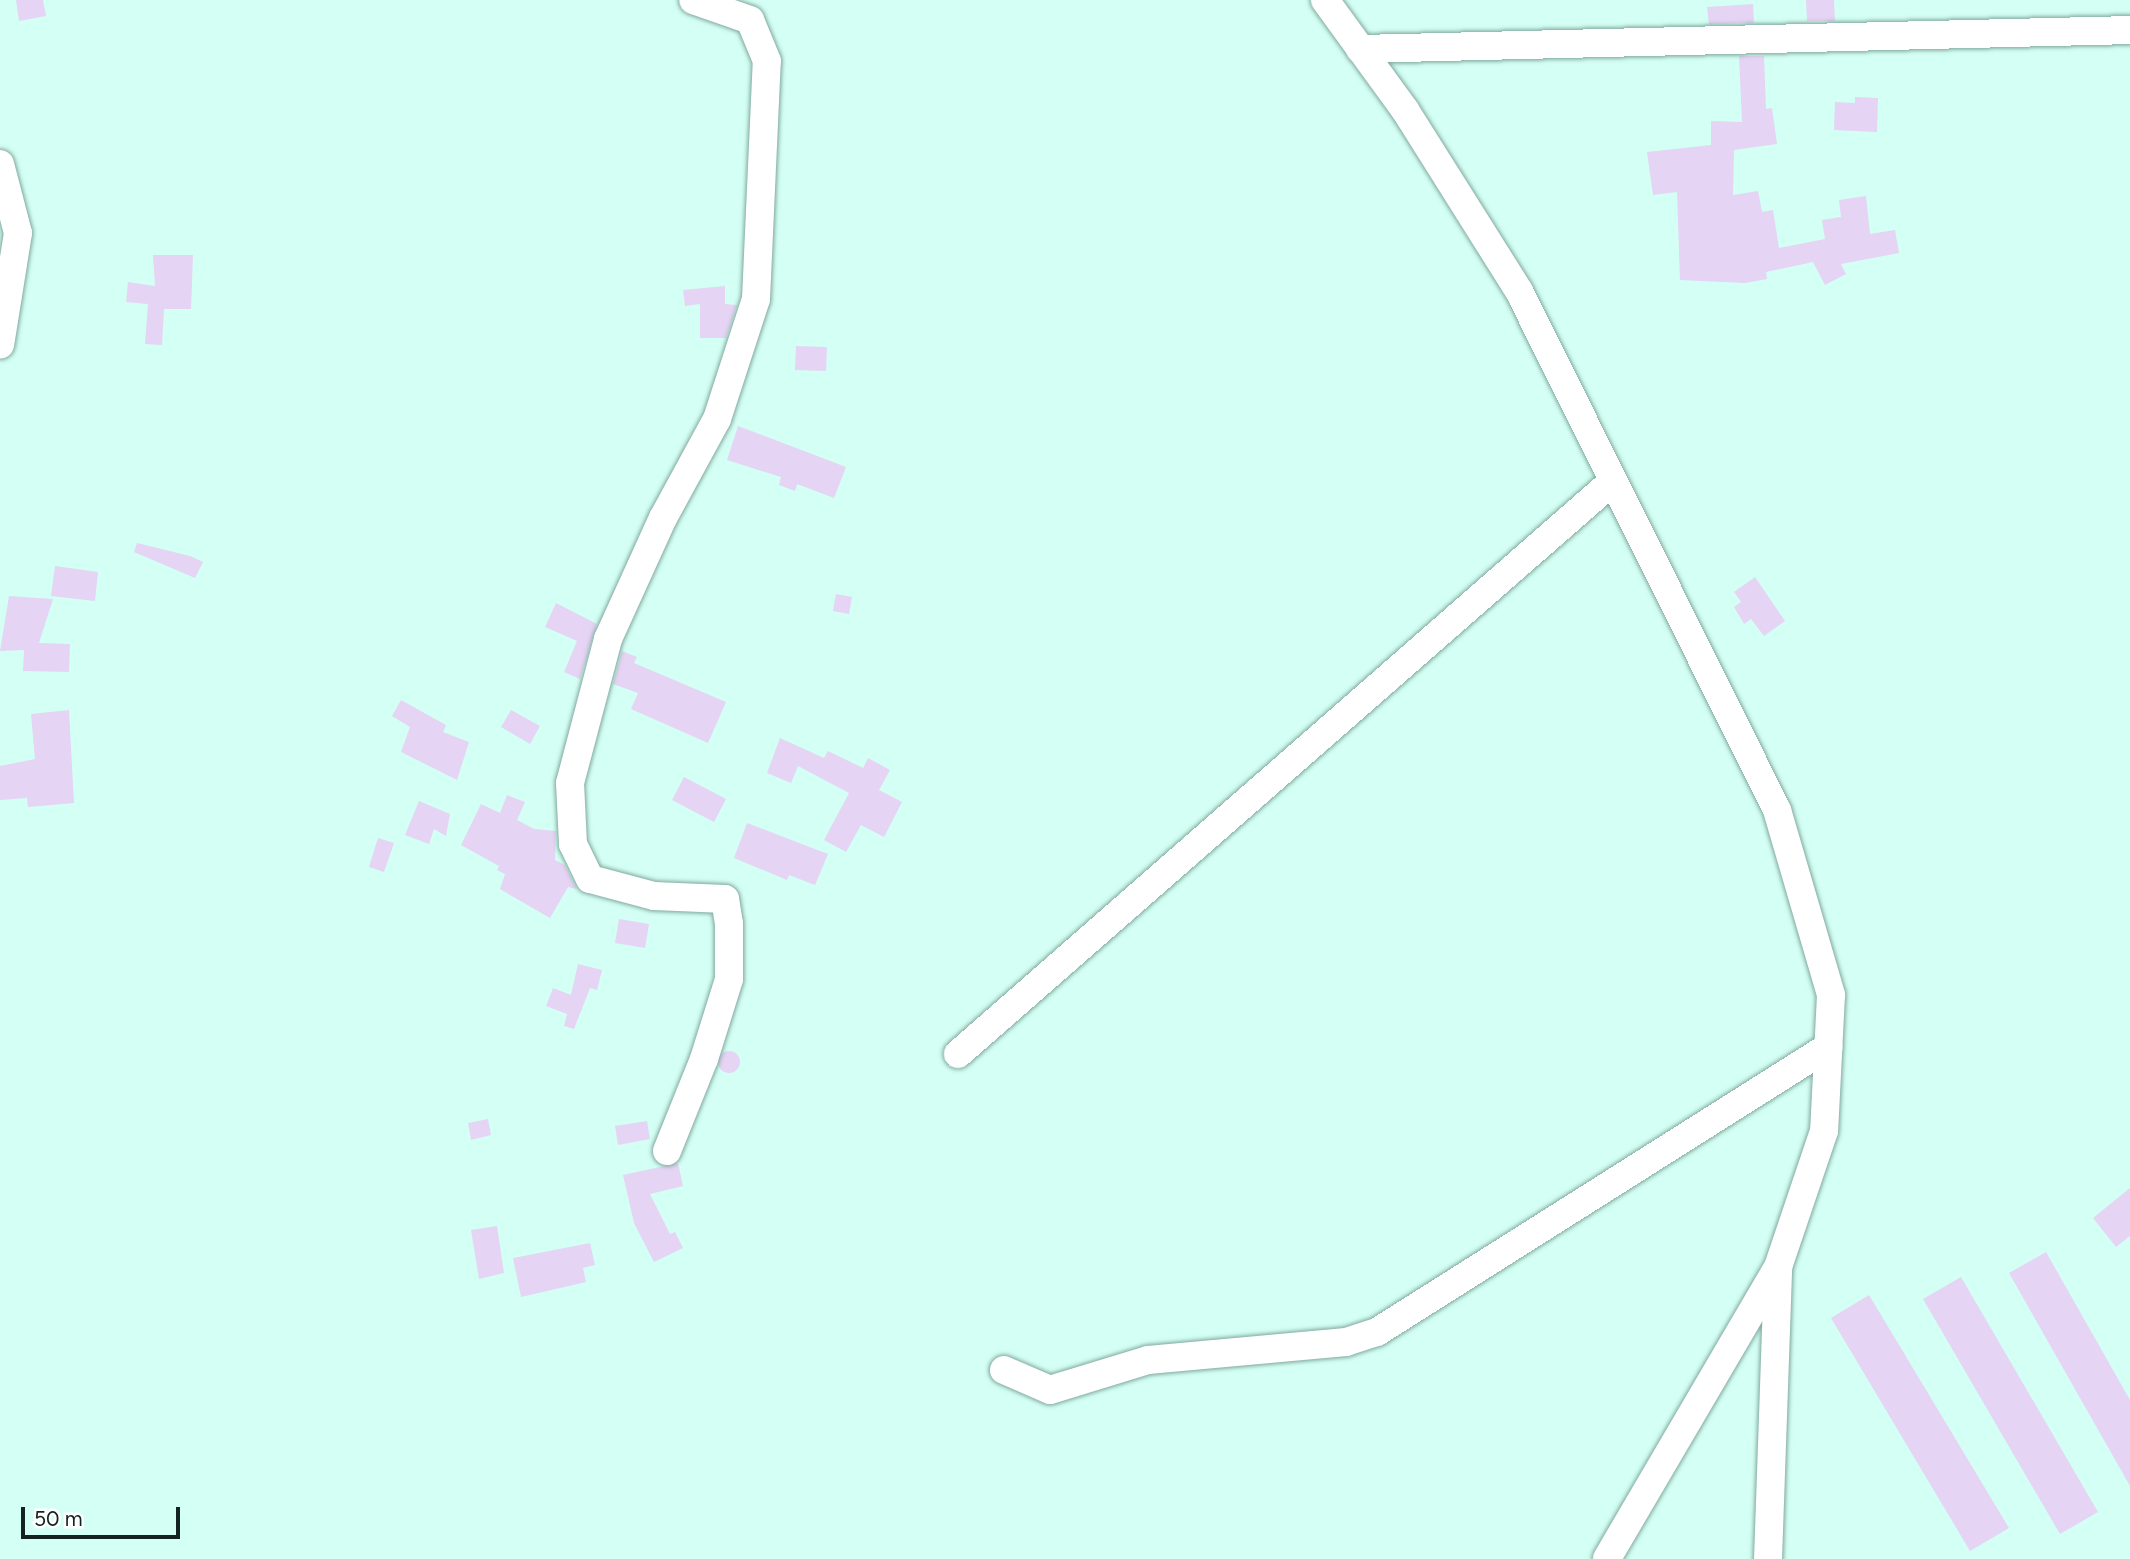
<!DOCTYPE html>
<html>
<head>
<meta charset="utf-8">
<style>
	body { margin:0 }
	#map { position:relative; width:2130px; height:1559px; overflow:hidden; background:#d4fff4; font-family:Figtree,sans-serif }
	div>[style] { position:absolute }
	.building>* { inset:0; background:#e5d4f4 }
	.round { border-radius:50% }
	.roads { filter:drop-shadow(0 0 2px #81a99f) drop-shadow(0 0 2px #81a99f) }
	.minor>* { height:28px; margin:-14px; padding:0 14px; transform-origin:14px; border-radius:14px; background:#fff }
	span { translate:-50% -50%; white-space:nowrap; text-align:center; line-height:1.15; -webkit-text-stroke:6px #fff; paint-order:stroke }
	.scale { position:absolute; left:21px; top:1507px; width:159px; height:32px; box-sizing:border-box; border:4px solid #13231f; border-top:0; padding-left:9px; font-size:21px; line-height:24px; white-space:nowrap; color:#13231f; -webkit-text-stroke:5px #fff; paint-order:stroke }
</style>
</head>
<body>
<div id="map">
	<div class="building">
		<i style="clip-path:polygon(16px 0,43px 0,46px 16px,19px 21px)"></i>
		<i style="clip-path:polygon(1806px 0,1834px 0,1835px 21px,1807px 21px)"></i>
		<i style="clip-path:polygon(1753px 4px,1754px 23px,1709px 24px,1707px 7px)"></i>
		<i style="clip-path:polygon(1739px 56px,1764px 56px,1766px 109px,1772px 108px,1777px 144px,1734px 150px,1733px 195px,1758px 191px,1762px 212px,1773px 210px,1779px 248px,1825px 239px,1822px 220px,1841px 217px,1839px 200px,1866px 196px,1870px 234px,1895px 230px,1899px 253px,1841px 264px,1846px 274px,1825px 285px,1813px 262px,1766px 272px,1767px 279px,1745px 283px,1680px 280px,1677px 192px,1653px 195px,1647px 152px,1711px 145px,1711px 121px,1742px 122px)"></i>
		<i style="clip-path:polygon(1855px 97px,1878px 98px,1877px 132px,1834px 130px,1835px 102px,1855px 103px)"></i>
		<i style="clip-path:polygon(153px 255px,193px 255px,191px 309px,164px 309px,162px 345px,145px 344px,148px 304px,126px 302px,128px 282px,155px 286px)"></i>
		<i style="clip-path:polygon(725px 286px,725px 304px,737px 305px,726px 338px,700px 338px,700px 304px,685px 306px,683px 290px)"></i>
		<i style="clip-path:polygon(796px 346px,827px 347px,826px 371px,795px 370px)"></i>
		<i style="clip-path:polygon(738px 426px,846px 467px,834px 498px,797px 484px,795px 491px,779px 485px,781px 477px,727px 460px)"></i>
		<i style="clip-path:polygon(137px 543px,190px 556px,203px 562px,195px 578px,134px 552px)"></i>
		<i style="clip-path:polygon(55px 566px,98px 572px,95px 601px,51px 596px)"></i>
		<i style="clip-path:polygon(1755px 577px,1785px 621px,1764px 636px,1751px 619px,1744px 624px,1734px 607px,1741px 602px,1734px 592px)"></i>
		<i style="clip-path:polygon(836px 594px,852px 597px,849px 614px,833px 611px)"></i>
		<i style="clip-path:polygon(9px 596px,53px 599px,39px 643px,70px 644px,69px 672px,23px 671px,24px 650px,0 651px)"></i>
		<i style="clip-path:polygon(556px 603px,597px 624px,580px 679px,564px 672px,577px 641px,545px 627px)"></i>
		<i style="clip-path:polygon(622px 651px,637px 657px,634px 663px,726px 702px,708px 743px,631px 709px,638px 693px,613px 684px)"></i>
		<i style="clip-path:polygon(401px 700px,446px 725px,443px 732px,469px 742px,457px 780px,401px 752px,410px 727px,392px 716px)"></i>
		<i style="clip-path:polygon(69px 710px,74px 803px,28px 807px,27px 798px,0 800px,0 766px,35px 759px,31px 714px)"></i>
		<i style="clip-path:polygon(511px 710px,540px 726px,530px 744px,501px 727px)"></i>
		<i style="clip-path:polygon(780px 738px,824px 758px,828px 751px,863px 768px,868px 758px,890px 770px,879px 790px,902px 802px,884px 837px,861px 825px,846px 852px,824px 840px,849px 793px,798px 766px,791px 783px,767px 773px)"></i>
		<i style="clip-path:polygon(684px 777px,726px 799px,714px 822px,672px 800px)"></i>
		<i style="clip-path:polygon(507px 795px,525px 802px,517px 820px,534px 829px,556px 831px,555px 860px,565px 865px,577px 889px,568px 887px,550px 918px,500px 889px,505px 874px,497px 870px,499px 866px,461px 845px,481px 804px,500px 813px)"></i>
		<i style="clip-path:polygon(419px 801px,450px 814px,446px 836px,434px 829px,429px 844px,405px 835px)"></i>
		<i style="clip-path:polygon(747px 823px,828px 854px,815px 885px,789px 875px,787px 880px,734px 858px)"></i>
		<i style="clip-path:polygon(378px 838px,394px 843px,384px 872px,369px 867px)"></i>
		<i style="clip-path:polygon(619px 919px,649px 924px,645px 948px,615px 943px)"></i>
		<i style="clip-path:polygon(578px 964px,602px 970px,597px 990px,590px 988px,574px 1029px,564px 1026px,567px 1014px,546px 1006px,553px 988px,571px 995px)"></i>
		<i class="round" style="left:718px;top:1051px;width:22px;height:22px"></i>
		<i style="clip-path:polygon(488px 1119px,491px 1135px,471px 1140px,468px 1123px)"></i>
		<i style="clip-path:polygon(647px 1121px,650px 1139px,618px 1145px,615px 1126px)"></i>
		<i style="clip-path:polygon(678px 1163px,683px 1186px,650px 1194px,670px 1234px,675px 1232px,683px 1248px,654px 1262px,634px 1223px,623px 1175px)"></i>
		<i style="clip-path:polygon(2130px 1188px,2130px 1236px,2116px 1247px,2093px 1218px)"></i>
		<i style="clip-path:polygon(497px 1226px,504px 1273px,479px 1279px,471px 1230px)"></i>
		<i style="clip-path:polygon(590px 1243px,595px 1265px,583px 1268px,586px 1282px,521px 1297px,513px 1258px)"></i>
		<i style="clip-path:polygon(2046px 1252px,2130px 1400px,2130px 1486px,2009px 1273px)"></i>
		<i style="clip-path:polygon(1961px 1277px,2098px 1512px,2060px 1534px,1923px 1299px)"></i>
		<i style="clip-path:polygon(1869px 1295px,2009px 1528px,1970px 1551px,1831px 1318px)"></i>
	</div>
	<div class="roads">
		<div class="minor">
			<i style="left:1325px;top:0;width:136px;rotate:54deg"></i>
			<i style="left:1405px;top:110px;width:214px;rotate:57.8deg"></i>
			<i style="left:1519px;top:291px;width:580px;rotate:63.57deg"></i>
			<i style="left:1777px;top:810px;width:193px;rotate:73.7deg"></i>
			<i style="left:1831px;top:995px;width:136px;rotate:92.9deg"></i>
			<i style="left:1824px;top:1131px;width:144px;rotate:108.7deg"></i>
			<i style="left:1778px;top:1267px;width:338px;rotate:120.4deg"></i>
			<i style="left:1360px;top:49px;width:770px;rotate:-1.41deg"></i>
			<i style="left:0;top:164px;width:71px;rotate:75.4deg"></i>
			<i style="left:18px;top:233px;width:113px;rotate:99.1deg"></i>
			<i style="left:958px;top:1054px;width:870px;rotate:-41.18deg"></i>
			<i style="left:667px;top:1151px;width:99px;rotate:-68.1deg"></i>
			<i style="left:704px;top:1059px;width:84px;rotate:-72.6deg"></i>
			<i style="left:729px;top:979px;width:55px;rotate:-90deg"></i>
			<i style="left:729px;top:924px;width:25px;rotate:-99deg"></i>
			<i style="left:725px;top:899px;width:71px;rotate:-177.6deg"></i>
			<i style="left:654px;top:896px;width:66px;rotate:-165.1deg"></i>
			<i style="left:590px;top:879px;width:39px;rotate:-116deg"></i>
			<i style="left:573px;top:844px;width:61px;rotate:-92.8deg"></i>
			<i style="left:570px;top:783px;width:149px;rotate:-75.2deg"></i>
			<i style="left:608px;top:639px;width:133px;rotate:-65.6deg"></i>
			<i style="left:663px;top:518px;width:113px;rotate:-61.4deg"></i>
			<i style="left:717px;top:419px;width:126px;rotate:-72deg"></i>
			<i style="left:756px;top:299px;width:238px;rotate:-87.4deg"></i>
			<i style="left:767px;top:61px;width:44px;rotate:-112.5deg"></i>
			<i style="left:750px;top:20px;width:60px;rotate:-160.7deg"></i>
			<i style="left:1004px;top:1370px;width:50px;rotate:23.5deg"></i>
			<i style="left:1050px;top:1390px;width:102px;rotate:-17deg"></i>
			<i style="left:1148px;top:1360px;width:199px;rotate:-5.2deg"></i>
			<i style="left:1346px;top:1342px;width:33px;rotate:-18deg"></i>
			<i style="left:1377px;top:1332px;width:534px;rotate:-32.29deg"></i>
			<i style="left:1768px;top:1559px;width:289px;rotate:-88deg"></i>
		</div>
	</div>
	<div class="scale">50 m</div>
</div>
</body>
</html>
